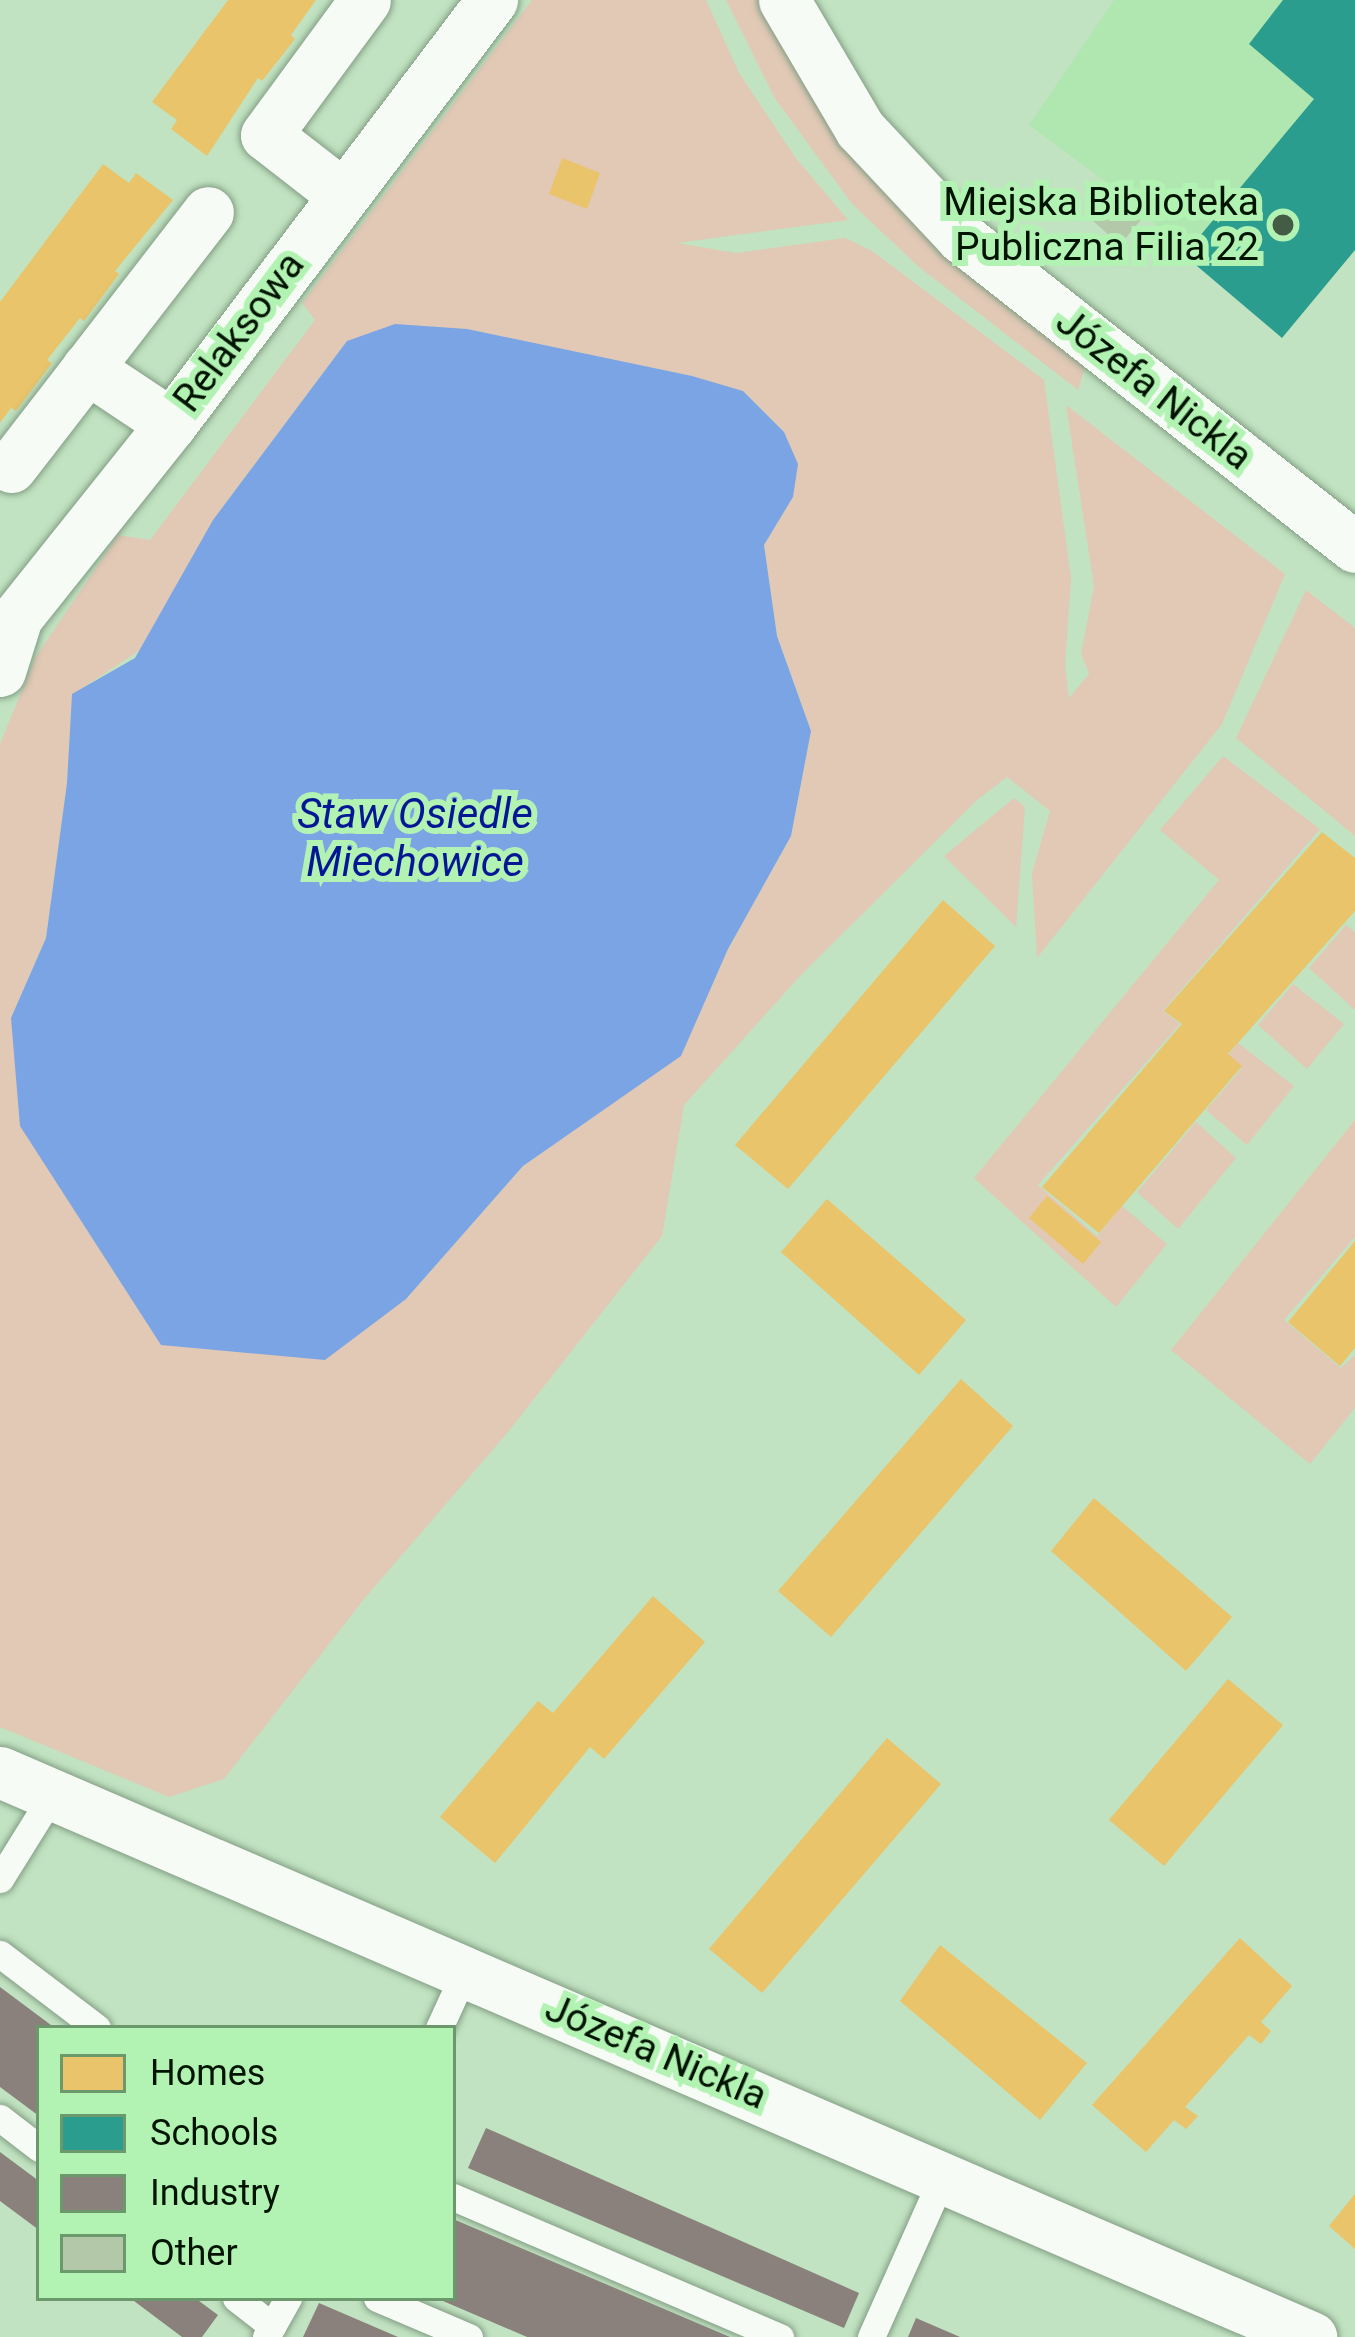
<!DOCTYPE html>
<html>
<head>
<meta charset="utf-8">
<style>
	body { margin:0 }
	#map { position:relative; width:1355px; height:2337px; overflow:hidden; background:#c1e3c1; font-family:Roboto,sans-serif }
	div>[style] { position:absolute }
	.built>* { inset:0; background:#b0e6b0 }
	.green>* { inset:0; background:#e1c9b6 }
	.water>* { inset:0; background:#7aa4e4 }
	.homes>* { inset:0; background:#e9c46a }
	.schools>* { inset:0; background:#2a9d8f }
	.industry>* { inset:0; background:#8a817c }
	.building>* { inset:0; background:#b3c8a9 }
	.roads { filter:drop-shadow(0 0 3px #839e84) drop-shadow(0 0 3px #839e84) }
	.lane>* { height:27px; margin:-13.5px; padding:0 13.5px; transform-origin:13.5px; border-radius:13.5px; background:#f6fbf6 }
	.street>* { height:51px; margin:-25.5px; padding:0 25.5px; transform-origin:25.5px; border-radius:25.5px; background:#f6fbf6 }
	.dots>* { width:33px; height:33px; translate:-50% -50%; box-sizing:border-box; border:6px solid #b2f2b2; border-radius:50% }
	span { translate:-50% -50%; white-space:nowrap; text-align:center; line-height:1.15; -webkit-text-stroke:12px #b2f2b2; paint-order:stroke }
	.poi-label { font-size:39px; color:#001401 }
	.right { translate:-100% -50%; text-align:right }
	.street-label { font-size:39px; color:#001401 }
	.water-label { font-size:42px; color:#031795; font-style:italic }
	.legend { position:absolute; left:36px; top:2025px; width:420px; height:276px; box-sizing:border-box; background:#b2f2b2; border:3px solid #6b996b; margin:0; padding:15px 21px; list-style:none; font-size:36px; color:#001401 }
	.legend li { display:flex; align-items:center; gap:24px; height:60px }
	.legend b { width:60px; border:3px solid #6b996b }
</style>
</head>
<body>
<div id="map">
	<div class="built">
		<i style="clip-path:polygon(1114px 0,1355px 0,1355px 250px,1282px 338px,1120px 192px,1029px 125px)"></i>
	</div>
	<div class="green">
		<i style="clip-path:polygon(evenodd,532px 0,706px 0,739px 73px,795px 157px,848px 220px,677px 243px,736px 253px,845px 238px,872px 251px,1044px 380px,1071px 578px,1065px 665px,1069px 698px,1089px 674px,1081px 654px,1094px 586px,1066px 405px,1285px 574px,1222px 724px,1037px 958px,1032px 873px,1050px 811px,1007px 777px,977px 800px,800px 976px,684px 1105px,662px 1236px,508px 1432px,364px 1599px,224px 1779px,169px 1797px,0 1727px,0 744px,35px 658px,118px 535px,150px 540px,315px 320px,302px 303px,532px 0,467px 329px,743px 391px,784px 432px,793px 497px,764px 545px,777px 636px,811px 731px,791px 836px,728px 949px,681px 1055px,523px 1166px,406px 1299px,11px 1018px,46px 938px,67px 783px,72px 695px,140px 650px,213px 520px,347px 341px,467px 329px)"></i>
		<i style="clip-path:polygon(726px 0,766px 0,1087px 360px,1078px 390px,919px 267px,852px 204px,774px 97px)"></i>
		<i style="clip-path:polygon(1306px 590px,1355px 628px,1355px 836px,1236px 738px)"></i>
		<i style="clip-path:polygon(1223px 756px,1320px 829px,1163px 1011px,1180px 1024px,1038px 1185px,1097px 1236px,1122px 1206px,1167px 1244px,1116px 1307px,974px 1178px,1219px 880px,1160px 830px)"></i>
		<i style="clip-path:polygon(1014px 798px,1025px 807px,1016px 927px,944px 856px)"></i>
		<i style="clip-path:polygon(1346px 925px,1355px 932px,1355px 1010px,1309px 968px)"></i>
		<i style="clip-path:polygon(1293px 984px,1344px 1024px,1307px 1069px,1258px 1025px)"></i>
		<i style="clip-path:polygon(1238px 1043px,1294px 1086px,1247px 1145px,1206px 1110px,1242px 1068px,1228px 1055px)"></i>
		<i style="clip-path:polygon(1355px 1120px,1355px 1237px,1284px 1320px,1341px 1368px,1355px 1355px,1355px 1408px,1310px 1464px,1171px 1350px)"></i>
		<i style="clip-path:polygon(1196px 1122px,1236px 1158px,1178px 1229px,1137px 1192px)"></i>
	</div>
	<div class="water">
		<i style="clip-path:polygon(395px 324px,467px 329px,692px 376px,743px 391px,784px 432px,798px 464px,793px 497px,764px 545px,777px 636px,811px 731px,791px 836px,728px 949px,681px 1056px,523px 1166px,406px 1299px,325px 1360px,161px 1345px,20px 1126px,11px 1018px,46px 938px,67px 783px,72px 694px,135px 658px,213px 520px,347px 341px)"></i>
	</div>
	<div class="homes">
		<i style="clip-path:polygon(228px 0,316px 0,291px 35px,295px 39px,262px 81px,258px 78px,207px 156px,171px 129px,177px 120px,152px 102px)"></i>
		<i style="clip-path:polygon(562px 158px,600px 173px,587px 209px,549px 194px)"></i>
		<i style="clip-path:polygon(103px 164px,129px 183px,136px 173px,173px 200px,115px 271px,119px 274px,84px 321px,80px 318px,47px 360px,52px 363px,16px 411px,11px 408px,0 423px,0 302px)"></i>
		<i style="clip-path:polygon(1322px 832px,1355px 858px,1355px 911px,1228px 1054px,1242px 1066px,1099px 1233px,1042px 1187px,1182px 1024px,1164px 1011px)"></i>
		<i style="clip-path:polygon(943px 900px,995px 946px,788px 1189px,735px 1145px)"></i>
		<i style="clip-path:polygon(1047px 1196px,1101px 1242px,1083px 1264px,1029px 1218px)"></i>
		<i style="clip-path:polygon(827px 1199px,966px 1320px,919px 1375px,781px 1252px)"></i>
		<i style="clip-path:polygon(1355px 1241px,1355px 1348px,1340px 1366px,1288px 1322px)"></i>
		<i style="clip-path:polygon(961px 1379px,1013px 1426px,831px 1637px,778px 1591px)"></i>
		<i style="clip-path:polygon(1094px 1498px,1232px 1617px,1186px 1671px,1051px 1551px)"></i>
		<i style="clip-path:polygon(653px 1596px,705px 1642px,604px 1759px,590px 1747px,495px 1863px,440px 1817px,538px 1701px,553px 1713px)"></i>
		<i style="clip-path:polygon(1228px 1679px,1283px 1725px,1164px 1866px,1109px 1820px)"></i>
		<i style="clip-path:polygon(887px 1738px,941px 1784px,762px 1993px,709px 1949px)"></i>
		<i style="clip-path:polygon(1240px 1938px,1292px 1986px,1261px 2022px,1271px 2031px,1261px 2044px,1249px 2035px,1185px 2107px,1198px 2116px,1186px 2129px,1174px 2120px,1146px 2152px,1092px 2105px)"></i>
		<i style="clip-path:polygon(940px 1945px,1087px 2063px,1040px 2120px,900px 2001px)"></i>
		<i style="clip-path:polygon(1355px 2194px,1355px 2249px,1329px 2226px)"></i>
	</div>
	<div class="schools">
		<i style="clip-path:polygon(1283px 0,1355px 0,1355px 250px,1282px 338px,1184px 255px,1314px 99px,1249px 44px)"></i>
	</div>
	<div class="industry">
		<i style="clip-path:polygon(0 1987px,55px 2028px,39px 2028px,39px 2116px,0 2087px)"></i>
		<i style="clip-path:polygon(486px 2128px,859px 2293px,844px 2328px,468px 2168px)"></i>
		<i style="clip-path:polygon(0 2152px,39px 2181px,39px 2230px,0 2201px)"></i>
		<i style="clip-path:polygon(453px 2219px,730px 2337px,527px 2337px,436px 2298px,453px 2298px)"></i>
		<i style="clip-path:polygon(130px 2298px,195px 2298px,218px 2315px,202px 2337px,182px 2337px)"></i>
		<i style="clip-path:polygon(319px 2303px,398px 2337px,303px 2337px)"></i>
		<i style="clip-path:polygon(916px 2318px,960px 2337px,908px 2337px)"></i>
	</div>
	<div class="building">
		<i style="clip-path:polygon(1116px 192px,1144px 216px,1120px 245px,1092px 220px)"></i>
	</div>
	<div class="roads">
		<div class="lane">
			<i style="left:0;top:1879px;width:100px;rotate:-58.1deg"></i>
			<i style="left:0;top:1954px;width:122px;rotate:37.3deg"></i>
			<i style="left:439px;top:2028px;width:65px;rotate:-65.4deg"></i>
			<i style="left:0;top:2118px;width:49px;rotate:37.6deg"></i>
			<i style="left:453px;top:2197px;width:356px;rotate:23.2deg"></i>
			<i style="left:236px;top:2298px;width:46px;rotate:37.9deg"></i>
			<i style="left:377px;top:2298px;width:100px;rotate:23deg"></i>
			<i style="left:266px;top:2337px;width:45px;rotate:-60.6deg"></i>
			<i style="left:871px;top:2337px;width:176px;rotate:-65.9deg"></i>
		</div>
		<div class="street">
			<i style="left:784px;top:0;width:150px;rotate:59.5deg"></i>
			<i style="left:860px;top:129px;width:148px;rotate:46.9deg"></i>
			<i style="left:961px;top:237px;width:501px;rotate:38.2deg"></i>
			<i style="left:342px;top:194px;width:96px;rotate:-142.2deg"></i>
			<i style="left:266px;top:135px;width:167px;rotate:-53.7deg"></i>
			<i style="left:87px;top:368px;width:101px;rotate:33.7deg"></i>
			<i style="left:11px;top:467px;width:322px;rotate:-52.3deg"></i>
			<i style="left:0;top:671px;width:57px;rotate:-72.5deg"></i>
			<i style="left:17px;top:617px;width:247px;rotate:-51.4deg"></i>
			<i style="left:171px;top:424px;width:532px;rotate:-52.87deg"></i>
			<i style="left:0;top:1772px;width:1428px;rotate:23.31deg"></i>
		</div>
	</div>
	<div class="dots">
		<i style="left:1283px;top:225px;background:#445c44"></i>
	</div>
	<div class="poi-label">
		<span class="right" style="left:1259px;top:225px">Miejska Biblioteka<br>Publiczna Filia 22</span>
	</div>
	<div class="street-label">
		<span style="left:239px;top:332px;rotate:-53deg">Relaksowa</span>
		<span style="left:1154px;top:389px;rotate:38deg">Józefa Nickla</span>
		<span style="left:656px;top:2052px;rotate:23deg">Józefa Nickla</span>
	</div>
	<div class="water-label">
		<span style="left:415px;top:838px">Staw Osiedle<br>Miechowice</span>
	</div>
	<ul class="legend">
	<li><b style="height:33px;background:#e9c46a"></b>Homes</li>
	<li><b style="height:33px;background:#2a9d8f"></b>Schools</li>
	<li><b style="height:33px;background:#8a817c"></b>Industry</li>
	<li><b style="height:33px;background:#b3c8a9"></b>Other</li>
	</ul>
</div>
</body>
</html>
